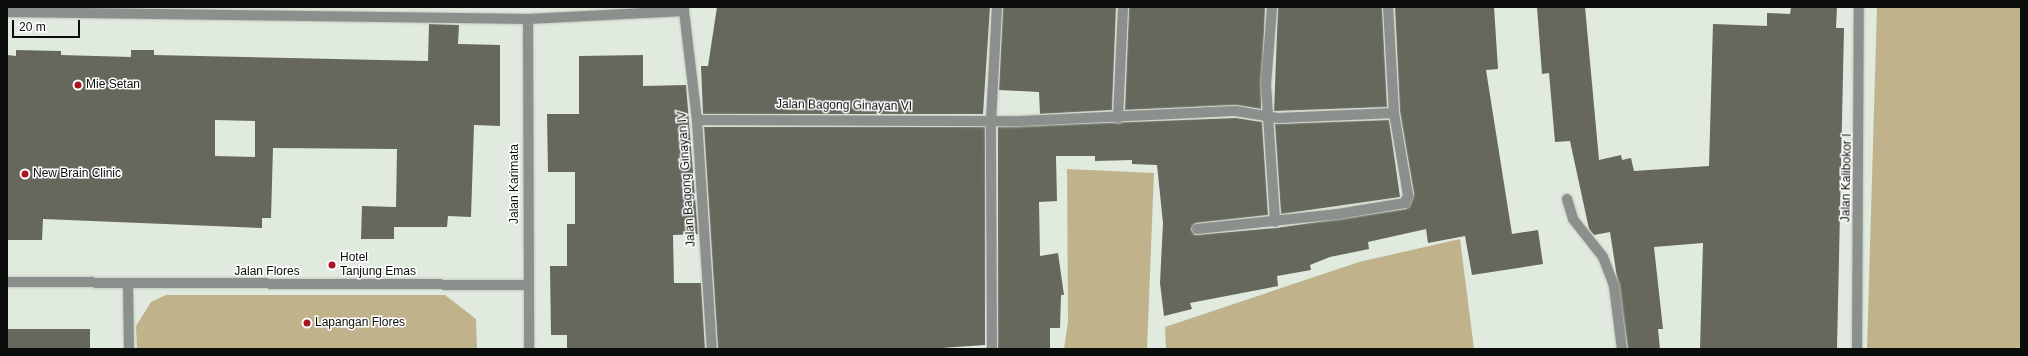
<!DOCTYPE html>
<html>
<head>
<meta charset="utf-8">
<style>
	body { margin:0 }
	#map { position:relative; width:2028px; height:356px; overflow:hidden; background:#e1eade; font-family:Helvetica,sans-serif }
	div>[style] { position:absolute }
	.green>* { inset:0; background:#c0b38b }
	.building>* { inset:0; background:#66685d }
	.roads { filter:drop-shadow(0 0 1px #bfc7bc) drop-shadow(0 0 1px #bfc7bc) }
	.service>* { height:10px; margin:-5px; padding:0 5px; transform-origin:5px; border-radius:5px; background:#8b908d }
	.minor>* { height:10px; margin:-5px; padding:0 5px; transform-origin:5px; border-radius:5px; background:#8b908d }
	.tertiary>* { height:10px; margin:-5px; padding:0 5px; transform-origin:5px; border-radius:5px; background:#8b908d }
	.dots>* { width:11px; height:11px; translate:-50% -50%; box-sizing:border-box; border:2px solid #fff; border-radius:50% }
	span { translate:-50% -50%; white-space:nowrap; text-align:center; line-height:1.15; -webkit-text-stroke:3px #fff; paint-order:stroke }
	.poi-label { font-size:12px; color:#0b0d0a }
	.left { translate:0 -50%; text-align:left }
	.street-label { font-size:12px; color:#0b0d0a }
	.frame { position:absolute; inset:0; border:8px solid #0b0d0a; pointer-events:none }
	.scale { position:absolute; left:12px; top:20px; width:68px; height:18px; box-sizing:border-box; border:2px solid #0b0d0a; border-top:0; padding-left:5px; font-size:12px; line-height:14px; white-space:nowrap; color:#0b0d0a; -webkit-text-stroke:3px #fff; paint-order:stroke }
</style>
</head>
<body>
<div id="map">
	<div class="green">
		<i style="clip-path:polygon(1877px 7px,2021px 7px,2021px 349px,1867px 349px)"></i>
		<i style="clip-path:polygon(1067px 169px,1154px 173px,1147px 349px,1064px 349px,1068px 321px)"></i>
		<i style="clip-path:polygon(1460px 239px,1474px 349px,1166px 349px,1165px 327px,1359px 262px)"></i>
		<i style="clip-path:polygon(166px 295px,445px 295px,476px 319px,477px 349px,137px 349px,136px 326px,151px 302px)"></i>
	</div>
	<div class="building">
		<i style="clip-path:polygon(717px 7px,990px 7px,983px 114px,703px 114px,701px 66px,708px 66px)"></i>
		<i style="clip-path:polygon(1003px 7px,1116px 7px,1112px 110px,1040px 114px,1039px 92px,999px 90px)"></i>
		<i style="clip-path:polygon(1129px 7px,1265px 7px,1261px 109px,1236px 105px,1125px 110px)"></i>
		<i style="clip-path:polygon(1278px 7px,1382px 7px,1387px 107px,1274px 111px)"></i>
		<i style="clip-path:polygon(1395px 7px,1494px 7px,1498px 69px,1486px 70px,1512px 234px,1538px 230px,1543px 264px,1472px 275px,1465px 236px,1428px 243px,1426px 229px,1368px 242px,1369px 249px,1330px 257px,1310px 265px,1311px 270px,1277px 276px,1278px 286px,1190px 303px,1192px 309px,1164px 316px,1160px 283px,1163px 223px,1157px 165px,1132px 164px,1132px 160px,1095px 161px,1095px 156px,1056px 156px,1057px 201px,1039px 202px,1040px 256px,1058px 253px,1064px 295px,1061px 295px,1060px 328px,1050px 328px,1050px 349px,998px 349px,998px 127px,1236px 118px,1262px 122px,1268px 215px,1196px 223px,1191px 229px,1195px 235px,1276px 228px,1406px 209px,1414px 194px,1400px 112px)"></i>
		<i style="clip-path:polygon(1537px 7px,1585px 7px,1599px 160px,1621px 155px,1622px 160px,1631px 158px,1634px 171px,1709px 166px,1713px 24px,1767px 26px,1767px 13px,1790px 14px,1791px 7px,1837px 7px,1836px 28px,1844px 28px,1837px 349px,1700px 349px,1703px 243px,1654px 247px,1663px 329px,1658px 329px,1660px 349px,1628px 349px,1610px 232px,1594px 235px,1589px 229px,1570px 141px,1555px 142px,1549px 73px,1542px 74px)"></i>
		<i style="clip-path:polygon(evenodd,429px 24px,459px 25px,458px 44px,500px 45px,500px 126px,474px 125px,471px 217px,448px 216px,447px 227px,394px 227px,394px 239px,361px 239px,362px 206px,396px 207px,397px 149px,273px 148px,271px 218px,262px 218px,262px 228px,43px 219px,42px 240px,7px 240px,7px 55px,16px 56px,16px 50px,61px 51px,61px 55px,131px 57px,131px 50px,154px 50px,154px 55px,428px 61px,429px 24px,215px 120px,255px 121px,255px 157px,215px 156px,215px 120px)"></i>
		<i style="clip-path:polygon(643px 55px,643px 86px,686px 85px,698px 234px,673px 235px,674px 283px,701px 283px,705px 349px,567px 349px,567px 335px,551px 335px,550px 266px,567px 266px,567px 224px,575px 224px,575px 172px,548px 172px,547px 114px,579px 114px,579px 56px)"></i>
		<i style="clip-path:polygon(1389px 120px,1400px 197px,1281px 214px,1275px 124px)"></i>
		<i style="clip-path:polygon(704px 127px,985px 127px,985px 345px,927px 349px,718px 349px)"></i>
		<i style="clip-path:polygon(7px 329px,90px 329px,90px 349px,7px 349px)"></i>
	</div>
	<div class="roads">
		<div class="service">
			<i style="left:1567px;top:199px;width:21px;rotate:73deg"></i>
			<i style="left:1573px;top:219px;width:48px;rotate:51.7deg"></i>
			<i style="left:1603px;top:257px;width:31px;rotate:69deg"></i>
			<i style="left:1614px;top:286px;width:64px;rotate:82.8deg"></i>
		</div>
		<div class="minor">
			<i style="left:1272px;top:7px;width:78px;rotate:94.4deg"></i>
			<i style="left:1266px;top:85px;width:137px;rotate:86.2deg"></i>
			<i style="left:684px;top:11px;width:110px;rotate:83.2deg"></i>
			<i style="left:697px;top:120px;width:229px;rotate:86.3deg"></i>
			<i style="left:528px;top:19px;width:330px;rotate:89.8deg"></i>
			<i style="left:1118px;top:118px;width:111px;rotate:-87.4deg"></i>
			<i style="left:697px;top:120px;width:324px;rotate:0.2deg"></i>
			<i style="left:1021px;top:121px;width:215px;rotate:-2.7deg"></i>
			<i style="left:1236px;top:111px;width:43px;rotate:9.5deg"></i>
			<i style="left:1278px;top:118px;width:116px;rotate:-2.5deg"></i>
			<i style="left:1197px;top:229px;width:142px;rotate:-6.1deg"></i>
			<i style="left:1338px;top:214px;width:68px;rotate:-9.3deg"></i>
			<i style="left:1405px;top:203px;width:9px;rotate:-69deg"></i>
			<i style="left:1408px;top:195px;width:83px;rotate:-99.7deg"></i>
			<i style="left:1394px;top:113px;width:106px;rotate:-93.2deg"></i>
			<i style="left:7px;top:282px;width:521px;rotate:0.33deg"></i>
			<i style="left:128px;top:285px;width:64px;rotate:89.1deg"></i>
			<i style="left:992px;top:349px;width:228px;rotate:-90.3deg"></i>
			<i style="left:991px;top:121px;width:114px;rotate:-87deg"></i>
		</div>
		<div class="tertiary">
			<i style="left:7px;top:12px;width:521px;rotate:0.77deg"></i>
			<i style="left:528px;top:19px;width:156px;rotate:-2.9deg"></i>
			<i style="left:684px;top:11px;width:4px;rotate:-90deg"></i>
			<i style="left:1857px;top:349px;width:342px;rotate:-89.7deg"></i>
		</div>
	</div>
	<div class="dots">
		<i style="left:78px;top:85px;background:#aa1423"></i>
		<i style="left:25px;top:174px;background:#aa1423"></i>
		<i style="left:332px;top:265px;background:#aa1423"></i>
		<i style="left:307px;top:323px;background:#aa1423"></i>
	</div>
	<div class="poi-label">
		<span class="left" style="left:86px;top:85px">Mie Setan</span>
		<span class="left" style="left:33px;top:174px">New Brain Clinic</span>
		<span class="left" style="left:340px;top:265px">Hotel<br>Tanjung Emas</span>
		<span class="left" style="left:315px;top:323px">Lapangan Flores</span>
	</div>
	<div class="street-label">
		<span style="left:844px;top:106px;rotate:1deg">Jalan Bagong Ginayan VI</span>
		<span style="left:1847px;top:178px;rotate:-89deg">Jalan Kalibokor I</span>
		<span style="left:687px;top:179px;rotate:-94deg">Jalan Bagong Ginayan IV</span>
		<span style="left:515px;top:184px;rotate:-90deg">Jalan Karimata</span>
		<span style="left:267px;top:272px">Jalan Flores</span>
	</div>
	<div class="frame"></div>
	<div class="scale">20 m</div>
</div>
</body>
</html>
